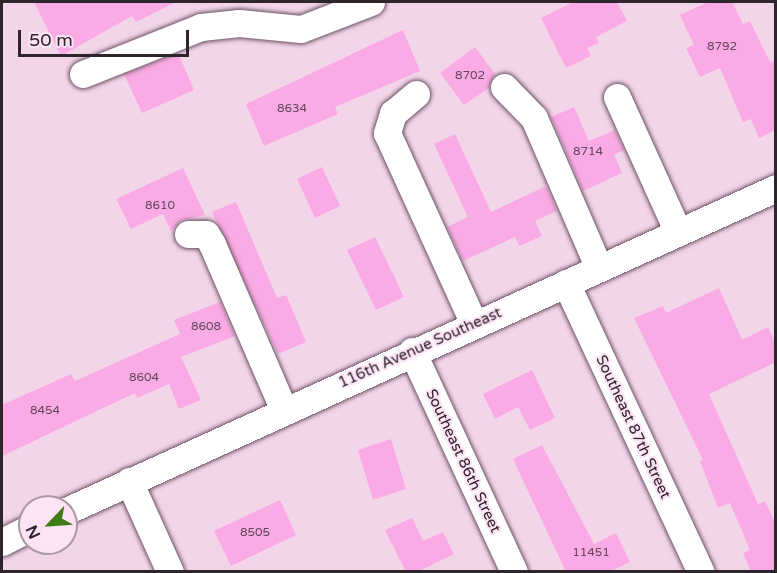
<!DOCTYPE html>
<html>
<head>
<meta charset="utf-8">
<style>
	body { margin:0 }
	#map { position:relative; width:777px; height:573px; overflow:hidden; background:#f3d5ea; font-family:"Varela Round",sans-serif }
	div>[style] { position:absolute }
	.building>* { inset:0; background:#faaae4 }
	.roads { filter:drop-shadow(0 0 2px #6c5365) drop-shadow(0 0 2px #6c5365) }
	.minor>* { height:27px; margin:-13.5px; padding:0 13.5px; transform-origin:13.5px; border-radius:13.5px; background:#fff }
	span { translate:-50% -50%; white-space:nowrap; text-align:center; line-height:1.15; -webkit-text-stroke:4.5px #fce4f5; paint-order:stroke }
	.number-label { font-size:12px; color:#614659 }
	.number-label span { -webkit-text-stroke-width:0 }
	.street-label { font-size:15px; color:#2e242b }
	.frame { position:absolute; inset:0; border:3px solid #2e242b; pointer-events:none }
	.north { position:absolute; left:18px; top:495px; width:60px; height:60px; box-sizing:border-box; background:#fce4f5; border:2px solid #aa97a4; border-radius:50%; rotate:245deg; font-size:16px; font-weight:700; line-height:24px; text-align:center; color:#2e242b }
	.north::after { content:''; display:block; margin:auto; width:21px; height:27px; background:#3f7c18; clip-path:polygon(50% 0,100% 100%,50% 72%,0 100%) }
	.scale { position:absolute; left:18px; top:30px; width:171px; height:27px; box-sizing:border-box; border:3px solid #2e242b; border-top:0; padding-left:8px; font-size:18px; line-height:21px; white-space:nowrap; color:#2e242b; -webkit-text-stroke:4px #fce4f5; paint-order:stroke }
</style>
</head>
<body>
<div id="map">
	<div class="building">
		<i style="clip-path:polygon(34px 2px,176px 2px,136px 22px,132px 16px,61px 56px)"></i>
		<i style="clip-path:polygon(573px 2px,617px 2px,627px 21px,596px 37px,599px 43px,587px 48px,591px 56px,566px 68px,541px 18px)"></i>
		<i style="clip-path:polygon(708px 2px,732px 2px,743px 24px,750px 21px,770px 62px,776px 60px,776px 130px,759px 138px,751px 119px,743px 122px,720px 68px,700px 77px,686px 48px,694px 45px,680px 15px)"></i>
		<i style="clip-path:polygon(403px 30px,420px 71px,335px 107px,338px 114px,264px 146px,246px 104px)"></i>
		<i style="clip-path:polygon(475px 47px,495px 74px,489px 88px,464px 105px,440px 73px)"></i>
		<i style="clip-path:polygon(178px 53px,194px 90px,142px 113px,124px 74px)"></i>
		<i style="clip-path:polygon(574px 107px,589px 141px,615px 130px,624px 150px,614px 155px,622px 173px,583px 191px,551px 117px)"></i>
		<i style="clip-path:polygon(455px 134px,491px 212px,546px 186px,557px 211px,535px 221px,542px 236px,519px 246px,515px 237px,463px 261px,447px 227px,468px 217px,434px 144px)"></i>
		<i style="clip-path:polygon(322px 167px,340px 206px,315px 218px,297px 179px)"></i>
		<i style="clip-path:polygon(183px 168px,205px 215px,181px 220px,171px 231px,163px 214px,131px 229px,116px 199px)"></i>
		<i style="clip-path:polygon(236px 202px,277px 298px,286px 295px,306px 342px,278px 354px,212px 212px)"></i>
		<i style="clip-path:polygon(375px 237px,404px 297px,376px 310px,347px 250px)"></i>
		<i style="clip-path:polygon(719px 288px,742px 340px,768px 327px,776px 344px,776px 362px,709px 394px,758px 504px,765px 501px,776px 525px,776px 572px,751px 572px,743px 553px,750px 550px,730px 503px,718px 508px,700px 461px,703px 460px,634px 318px,663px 306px,666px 313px)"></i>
		<i style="clip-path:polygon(220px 302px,235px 336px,181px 357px,201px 400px,179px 409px,169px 384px,137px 398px,135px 393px,2px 456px,2px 405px,71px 374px,75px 381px,180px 334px,174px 320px)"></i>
		<i style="clip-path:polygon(532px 370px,555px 418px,530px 430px,518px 407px,495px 419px,483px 394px)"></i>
		<i style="clip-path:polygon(391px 439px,406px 489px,373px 500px,358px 450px)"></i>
		<i style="clip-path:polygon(542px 445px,594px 544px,616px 533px,630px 562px,609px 572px,566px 572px,513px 459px)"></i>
		<i style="clip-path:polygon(280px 500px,296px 535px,231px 566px,214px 531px)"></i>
		<i style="clip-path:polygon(412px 518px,423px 541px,443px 532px,454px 554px,417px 572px,406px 572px,385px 530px)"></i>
	</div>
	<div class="roads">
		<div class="minor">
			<i style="left:83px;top:74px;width:127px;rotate:-21.7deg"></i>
			<i style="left:201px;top:27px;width:38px;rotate:-6deg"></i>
			<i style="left:239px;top:23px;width:62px;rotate:5.5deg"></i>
			<i style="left:301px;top:29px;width:75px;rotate:-21.1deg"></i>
			<i style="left:504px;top:87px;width:43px;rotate:45.9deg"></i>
			<i style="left:534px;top:118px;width:163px;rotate:66.6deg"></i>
			<i style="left:416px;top:94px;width:30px;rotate:140deg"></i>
			<i style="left:393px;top:113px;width:21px;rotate:107deg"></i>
			<i style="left:387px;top:133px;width:210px;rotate:65.5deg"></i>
			<i style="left:617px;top:97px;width:148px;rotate:65.7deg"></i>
			<i style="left:188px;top:234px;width:18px"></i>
			<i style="left:206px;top:234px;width:12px;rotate:59deg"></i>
			<i style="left:212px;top:244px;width:181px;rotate:66.6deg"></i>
			<i style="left:566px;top:283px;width:319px;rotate:65deg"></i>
			<i style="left:412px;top:351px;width:243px;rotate:65.2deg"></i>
			<i style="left:129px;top:481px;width:100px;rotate:65.7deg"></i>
			<i style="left:66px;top:511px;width:780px;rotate:-24.46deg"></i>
			<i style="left:2px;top:542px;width:31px;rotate:-27deg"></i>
		</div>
	</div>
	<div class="number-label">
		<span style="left:722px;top:47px">8792</span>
		<span style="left:470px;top:76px">8702</span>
		<span style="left:292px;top:109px">8634</span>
		<span style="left:588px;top:152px">8714</span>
		<span style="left:160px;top:206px">8610</span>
		<span style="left:206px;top:327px">8608</span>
		<span style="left:144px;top:378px">8604</span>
		<span style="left:45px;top:411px">8454</span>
		<span style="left:255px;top:533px">8505</span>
		<span style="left:591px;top:553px">11451</span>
	</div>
	<div class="street-label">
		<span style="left:420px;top:348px;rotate:-24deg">116th Avenue Southeast</span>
		<span style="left:633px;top:427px;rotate:65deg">Southeast 87th Street</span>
		<span style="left:463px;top:461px;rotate:65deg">Southeast 86th Street</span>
	</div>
	<div class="frame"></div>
	<div class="north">N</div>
	<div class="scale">50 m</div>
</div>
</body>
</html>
